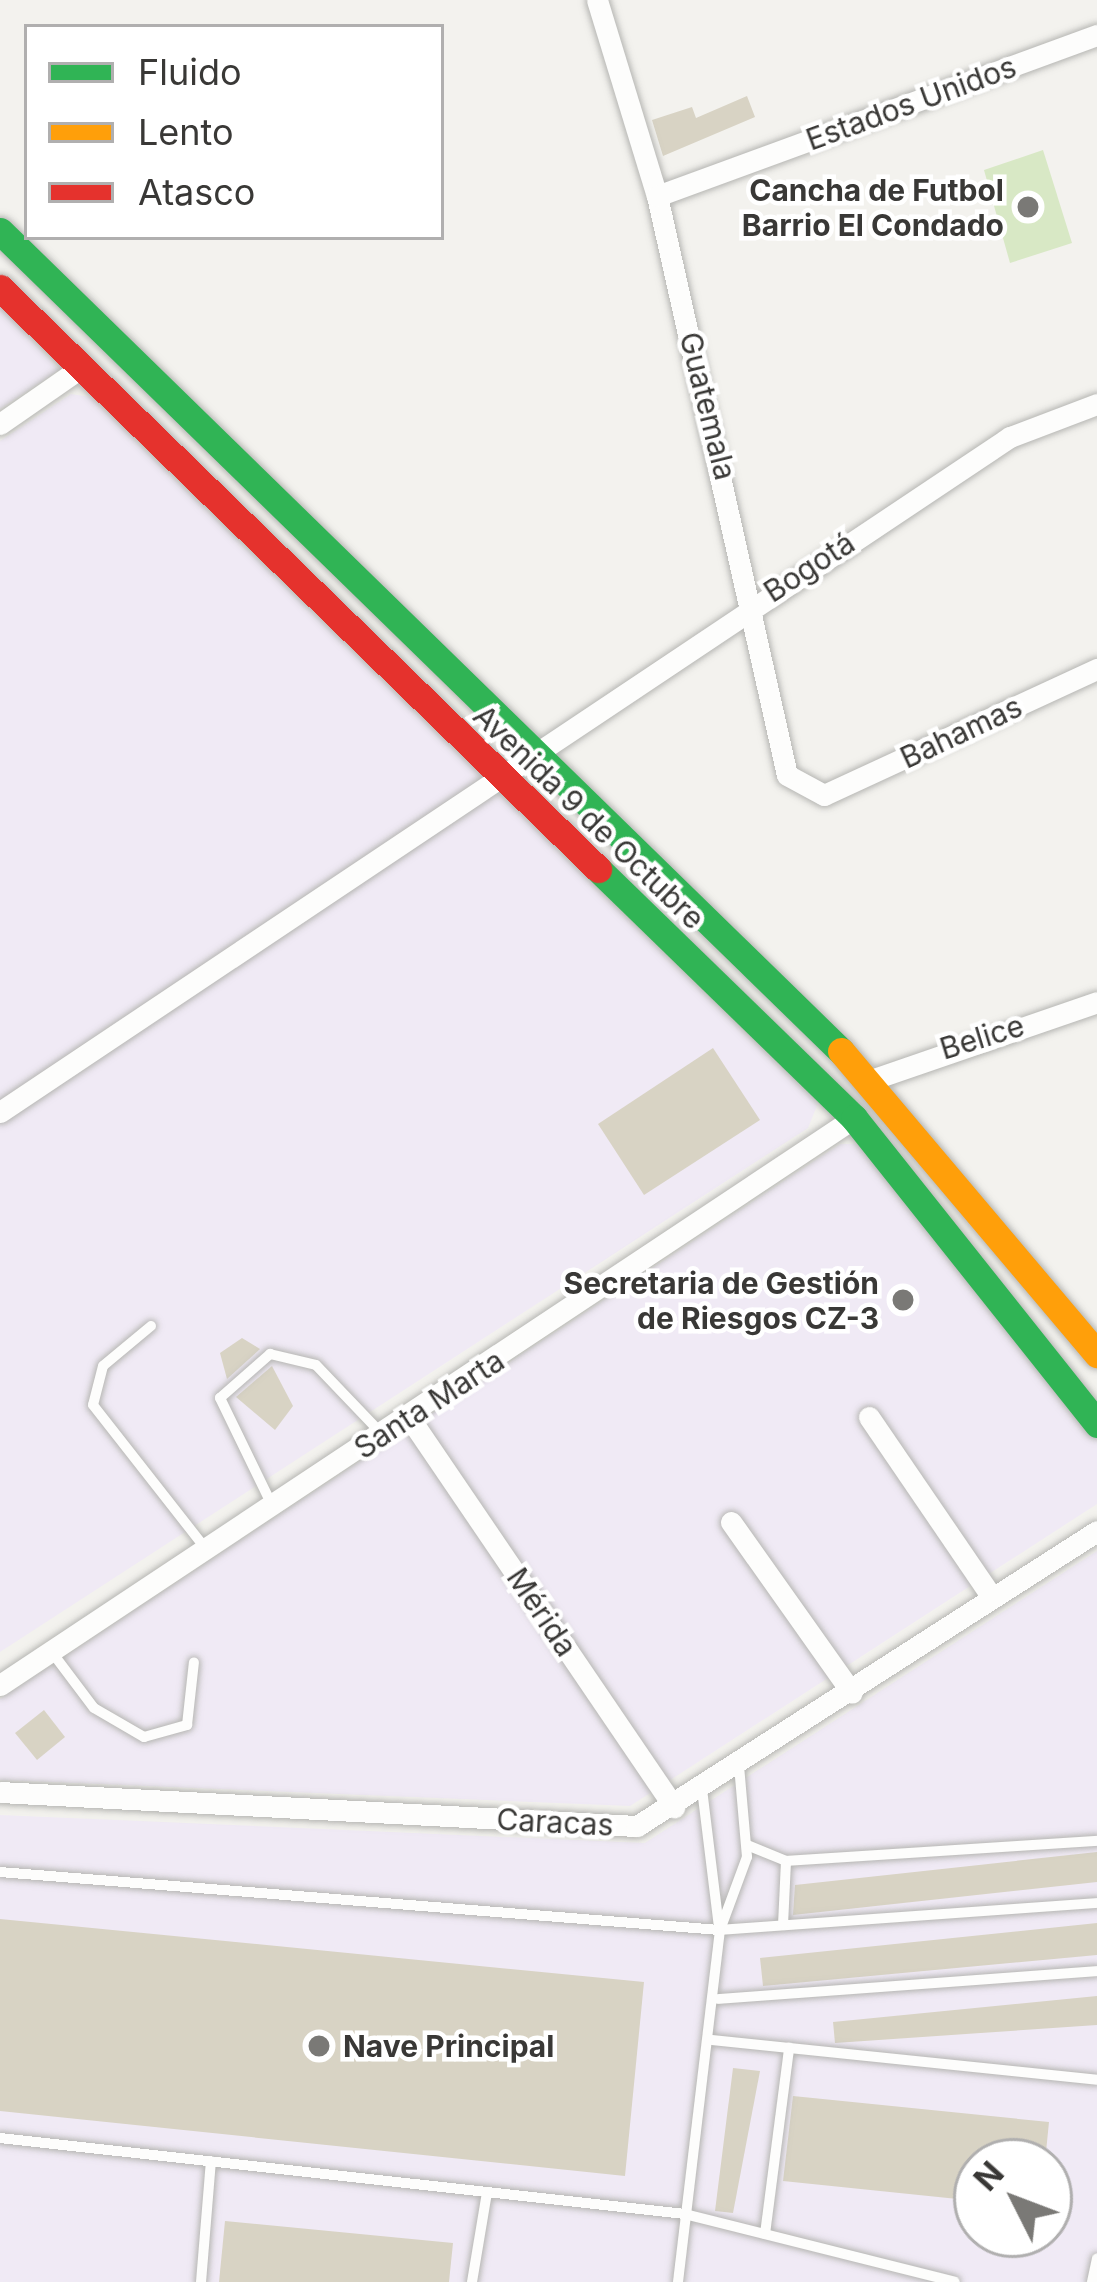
<!DOCTYPE html>
<html>
<head>
<meta charset="utf-8">
<style>
	body { margin:0 }
	#map { position:relative; width:1097px; height:2282px; overflow:hidden; background:#f3f2ee; font-family:Inter,sans-serif }
	div>[style] { position:absolute }
	.commercial>* { inset:0; background:#f0eaf5 }
	.green>* { inset:0; background:#d8e8c5 }
	.building>* { inset:0; background:#d8d3c4 }
	.roads { filter:drop-shadow(0 0 3px #b6b6b3) drop-shadow(0 0 3px #b6b6b3) }
	.lane>* { height:10px; margin:-5px; padding:0 5px; transform-origin:5px; border-radius:5px; background:#fdfdfc }
	.street>* { height:21px; margin:-10.5px; padding:0 10.5px; transform-origin:10.5px; border-radius:10.5px; background:#fdfdfc }
	.fast>* { height:27px; margin:-13.5px; padding:0 13.5px; transform-origin:13.5px; border-radius:13.5px; background:#30b455 }
	.slow>* { height:27px; margin:-13.5px; padding:0 13.5px; transform-origin:13.5px; border-radius:13.5px; background:#ff9f0a }
	.jam>* { height:27px; margin:-13.5px; padding:0 13.5px; transform-origin:13.5px; border-radius:13.5px; background:#e5322d }
	.dots>* { width:33px; height:33px; translate:-50% -50%; box-sizing:border-box; border:6px solid #fff; border-radius:50% }
	span { translate:-50% -50%; white-space:nowrap; text-align:center; line-height:1.15; -webkit-text-stroke:9px #fff; paint-order:stroke }
	.street-label { font-size:30px; color:#393836 }
	.poi-label { font-size:30px; color:#393836; font-weight:700 }
	.right { translate:-100% -50%; text-align:right }
	.left { translate:0 -50%; text-align:left }
	.legend { position:absolute; left:24px; top:24px; width:420px; height:216px; box-sizing:border-box; background:#fff; border:3px solid #b0afaf; margin:0; padding:15px 21px; list-style:none; font-size:36px; color:#393836 }
	.legend li { display:flex; align-items:center; gap:24px; height:60px }
	.legend b { width:60px; border:3px solid #b0afaf }
	.north { position:absolute; left:953px; top:2138px; width:120px; height:120px; box-sizing:border-box; background:#fff; border:3px solid #b0afaf; border-radius:50%; rotate:312deg; font-size:33px; font-weight:700; line-height:48px; text-align:center; color:#393836 }
	.north::after { content:''; display:block; margin:auto; width:42px; height:54px; background:#7a7976; clip-path:polygon(50% 0,100% 100%,50% 72%,0 100%) }
</style>
</head>
<body>
<div id="map">
	<div class="commercial">
		<i style="clip-path:polygon(0 306px,59px 370px,0 409px)"></i>
		<i style="clip-path:polygon(71px 394px,90px 397px,818px 1103px,808px 1128px,0 1652px,0 441px)"></i>
		<i style="clip-path:polygon(840px 1144px,859px 1144px,1097px 1439px,1097px 1504px,630px 1806px,0 1780px,0 1699px)"></i>
		<i style="clip-path:polygon(evenodd,1097px 1551px,1097px 2282px,0 2282px,0 1815px,645px 1843px,1097px 1551px,977px 2162px,1049px 2162px,1049px 2234px,977px 2234px,977px 2162px)"></i>
	</div>
	<div class="green">
		<i style="clip-path:polygon(1043px 150px,1072px 243px,1010px 263px,984px 170px)"></i>
	</div>
	<div class="building">
		<i style="clip-path:polygon(747px 96px,755px 117px,663px 156px,652px 120px,692px 107px,696px 118px)"></i>
		<i style="clip-path:polygon(713px 1048px,760px 1120px,644px 1195px,598px 1124px)"></i>
		<i style="clip-path:polygon(242px 1338px,260px 1349px,227px 1379px,220px 1353px)"></i>
		<i style="clip-path:polygon(272px 1366px,293px 1406px,275px 1430px,236px 1397px)"></i>
		<i style="clip-path:polygon(44px 1710px,65px 1737px,37px 1760px,15px 1733px)"></i>
		<i style="clip-path:polygon(1097px 1852px,1097px 1882px,793px 1915px,795px 1885px)"></i>
		<i style="clip-path:polygon(0 1919px,644px 1982px,625px 2176px,0 2111px)"></i>
		<i style="clip-path:polygon(1097px 1923px,1097px 1955px,763px 1986px,760px 1958px)"></i>
		<i style="clip-path:polygon(1097px 1996px,1097px 2025px,835px 2043px,833px 2022px)"></i>
		<i style="clip-path:polygon(733px 2068px,760px 2071px,733px 2213px,715px 2211px)"></i>
		<i style="clip-path:polygon(793px 2096px,1049px 2122px,1045px 2162px,977px 2162px,977px 2201px,783px 2181px)"></i>
		<i style="clip-path:polygon(225px 2221px,453px 2243px,449px 2282px,219px 2282px)"></i>
	</div>
	<div class="roads">
		<div class="lane">
			<i style="left:151px;top:1326px;width:62px;rotate:140.2deg"></i>
			<i style="left:103px;top:1366px;width:40px;rotate:104.4deg"></i>
			<i style="left:93px;top:1405px;width:183px;rotate:51.9deg"></i>
			<i style="left:271px;top:1503px;width:117px;rotate:-115.9deg"></i>
			<i style="left:220px;top:1398px;width:67px;rotate:-41.3deg"></i>
			<i style="left:270px;top:1354px;width:47px;rotate:13.4deg"></i>
			<i style="left:316px;top:1365px;width:93px;rotate:46.3deg"></i>
			<i style="left:51px;top:1651px;width:71px;rotate:53deg"></i>
			<i style="left:94px;top:1708px;width:58px;rotate:30.1deg"></i>
			<i style="left:144px;top:1737px;width:45px;rotate:-15.6deg"></i>
			<i style="left:187px;top:1725px;width:63px;rotate:-83.7deg"></i>
			<i style="left:702px;top:1789px;width:139px;rotate:83deg"></i>
			<i style="left:747px;top:1845px;width:42px;rotate:22.3deg"></i>
			<i style="left:786px;top:1861px;width:312px;rotate:-3.7deg"></i>
			<i style="left:0;top:1872px;width:722px;rotate:4.61deg"></i>
			<i style="left:720px;top:1930px;width:378px;rotate:-4.1deg"></i>
			<i style="left:783px;top:1925px;width:64px;rotate:-87.3deg"></i>
			<i style="left:718px;top:1999px;width:380px;rotate:-4.2deg"></i>
			<i style="left:712px;top:2040px;width:387px;rotate:5.9deg"></i>
			<i style="left:0;top:2138px;width:689px;rotate:6.33deg"></i>
			<i style="left:685px;top:2214px;width:278px;rotate:14.1deg"></i>
			<i style="left:765px;top:2234px;width:188px;rotate:-82.6deg"></i>
			<i style="left:201px;top:2282px;width:121px;rotate:-85.3deg"></i>
			<i style="left:472px;top:2282px;width:91px;rotate:-80.5deg"></i>
			<i style="left:678px;top:2282px;width:354px;rotate:-83.2deg"></i>
			<i style="left:720px;top:1930px;width:78px;rotate:-69.7deg"></i>
			<i style="left:747px;top:1857px;width:91px;rotate:-95deg"></i>
			<i style="left:1092px;top:2282px;width:24px;rotate:-78deg"></i>
		</div>
		<div class="street">
			<i style="left:597px;top:0;width:205px;rotate:73deg"></i>
			<i style="left:657px;top:196px;width:593px;rotate:77.35deg"></i>
			<i style="left:787px;top:775px;width:42px;rotate:28.4deg"></i>
			<i style="left:824px;top:795px;width:301px;rotate:-24.8deg"></i>
			<i style="left:657px;top:196px;width:469px;rotate:-20.1deg"></i>
			<i style="left:0;top:424px;width:100px;rotate:-34.8deg"></i>
			<i style="left:871px;top:1080px;width:239px;rotate:-19deg"></i>
			<i style="left:0;top:1112px;width:1215px;rotate:-33.76deg"></i>
			<i style="left:1010px;top:437px;width:93px;rotate:-20.8deg"></i>
			<i style="left:409px;top:1417px;width:472px;rotate:55.8deg"></i>
			<i style="left:869px;top:1417px;width:218px;rotate:55.7deg"></i>
			<i style="left:731px;top:1522px;width:209px;rotate:54.7deg"></i>
			<i style="left:0;top:1685px;width:1025px;rotate:-33.58deg"></i>
			<i style="left:0;top:1792px;width:638px;rotate:3.06deg"></i>
			<i style="left:637px;top:1826px;width:546px;rotate:-32.67deg"></i>
		</div>
		<div class="fast">
			<i style="left:0;top:231px;width:1175px;rotate:44.28deg"></i>
			<i style="left:598px;top:869px;width:357px;rotate:44.2deg"></i>
			<i style="left:854px;top:1118px;width:391px;rotate:51.5deg"></i>
		</div>
		<div class="slow">
			<i style="left:841px;top:1051px;width:397px;rotate:49.8deg"></i>
		</div>
		<div class="jam">
			<i style="left:0;top:288px;width:834px;rotate:44.17deg"></i>
		</div>
	</div>
	<div class="dots">
		<i style="left:1028px;top:207px;background:#7a7976"></i>
		<i style="left:903px;top:1300px;background:#7a7976"></i>
		<i style="left:319px;top:2046px;background:#7a7976"></i>
	</div>
	<div class="street-label">
		<span style="left:911px;top:103px;rotate:-20deg">Estados Unidos</span>
		<span style="left:708px;top:406px;rotate:76deg">Guatemala</span>
		<span style="left:809px;top:567px;rotate:-33deg">Bogotá</span>
		<span style="left:961px;top:732px;rotate:-25deg">Bahamas</span>
		<span style="left:589px;top:817px;rotate:44deg">Avenida 9 de Octubre</span>
		<span style="left:982px;top:1037px;rotate:-17deg">Belice</span>
		<span style="left:429px;top:1404px;rotate:-33deg">Santa Marta</span>
		<span style="left:542px;top:1612px;rotate:56deg">Mérida</span>
		<span style="left:555px;top:1822px;rotate:3deg">Caracas</span>
	</div>
	<div class="poi-label">
		<span class="right" style="left:1004px;top:207px">Cancha de Futbol<br>Barrio El Condado</span>
		<span class="right" style="left:879px;top:1300px">Secretaria de Gestión<br>de Riesgos CZ-3</span>
		<span class="left" style="left:343px;top:2046px">Nave Principal</span>
	</div>
	<ul class="legend">
	<li><b style="height:15px;background:#30b455"></b>Fluido</li>
	<li><b style="height:15px;background:#ff9f0a"></b>Lento</li>
	<li><b style="height:15px;background:#e5322d"></b>Atasco</li>
	</ul>
	<div class="north">N</div>
</div>
</body>
</html>
